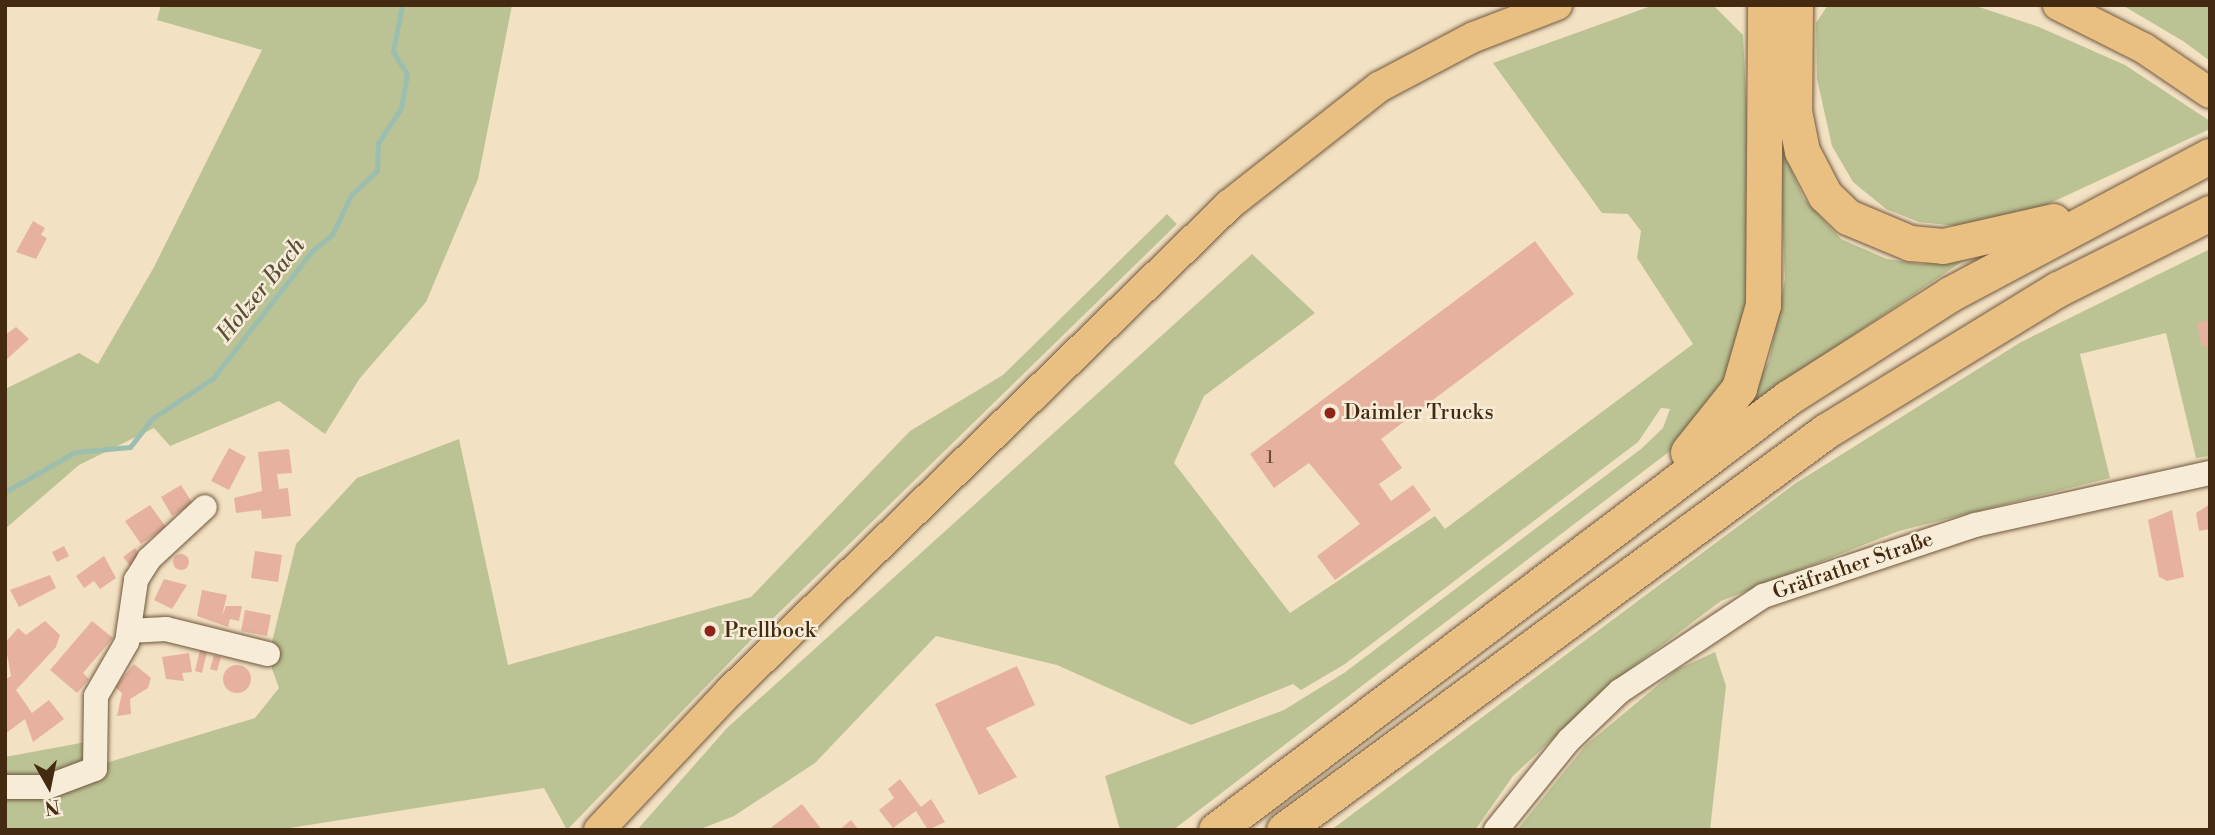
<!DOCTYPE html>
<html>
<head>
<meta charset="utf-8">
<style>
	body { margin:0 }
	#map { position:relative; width:2215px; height:835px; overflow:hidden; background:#f3e1c3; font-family:"Libre Bodoni",serif }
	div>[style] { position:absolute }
	.green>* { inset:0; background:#bbc394 }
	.stream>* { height:5px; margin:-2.5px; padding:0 2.5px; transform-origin:2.5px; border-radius:2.5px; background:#9cbeaf }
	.building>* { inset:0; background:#e6b29f }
	.round { border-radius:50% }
	.roads { filter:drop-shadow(0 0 2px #70583e) drop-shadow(0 0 2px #70583e) }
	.minor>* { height:24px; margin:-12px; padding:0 12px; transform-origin:12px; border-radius:12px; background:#f7ecd8 }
	.major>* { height:30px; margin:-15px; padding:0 15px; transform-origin:15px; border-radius:15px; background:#eac082 }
	.highway>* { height:35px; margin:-17.5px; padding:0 17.5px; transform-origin:17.5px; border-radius:17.5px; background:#eac082 }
	.dots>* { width:19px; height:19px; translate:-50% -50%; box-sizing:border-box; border:4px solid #f7ecd8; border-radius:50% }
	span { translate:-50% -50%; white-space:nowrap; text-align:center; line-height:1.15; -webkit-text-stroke:5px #f7ecd8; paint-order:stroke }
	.number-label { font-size:18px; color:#6c4c34 }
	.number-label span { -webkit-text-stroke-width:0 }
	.poi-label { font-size:21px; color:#442a11 }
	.left { translate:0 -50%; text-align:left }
	.street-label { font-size:21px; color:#442a11 }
	.water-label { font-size:23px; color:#5a4f38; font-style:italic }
	.frame { position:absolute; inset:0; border:7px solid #442a11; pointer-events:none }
	.north { position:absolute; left:14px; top:751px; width:70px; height:70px; -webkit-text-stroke:5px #f7ecd8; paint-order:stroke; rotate:171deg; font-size:19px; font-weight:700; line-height:28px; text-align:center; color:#442a11 }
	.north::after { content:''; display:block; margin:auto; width:24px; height:32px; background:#442a11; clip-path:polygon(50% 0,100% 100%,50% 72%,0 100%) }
</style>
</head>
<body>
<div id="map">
	<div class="green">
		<i style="clip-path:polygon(161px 5px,512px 5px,478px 179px,426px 302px,360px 378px,325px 434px,279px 401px,170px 446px,154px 428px,79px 465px,5px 529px,5px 389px,79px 353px,98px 364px,154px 267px,262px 50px,157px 20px)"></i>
		<i style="clip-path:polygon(1654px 5px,1713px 5px,1743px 35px,1755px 264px,1737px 375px,1670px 451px,1173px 830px,1120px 830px,1105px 776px,1284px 710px,1344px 673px,1641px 449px,1663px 428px,1670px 409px,1661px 408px,1638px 442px,1345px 664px,1301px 690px,1293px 684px,1191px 725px,1057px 665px,936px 636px,815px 763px,734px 816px,698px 830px,637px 830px,727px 728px,1252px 254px,1315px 313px,1204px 396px,1174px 463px,1290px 613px,1435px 516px,1445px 529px,1693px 344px,1637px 258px,1641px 231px,1628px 214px,1602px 213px,1493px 63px)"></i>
		<i style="clip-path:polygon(1828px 5px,1973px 5px,2039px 27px,2125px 65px,2210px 121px,2210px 129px,2007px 223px,1976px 228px,1919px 222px,1886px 209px,1853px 182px,1832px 146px,1817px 79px,1816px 23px)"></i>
		<i style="clip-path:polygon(2122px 5px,2210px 5px,2210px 61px,2183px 41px)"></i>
		<i style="clip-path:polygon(1779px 142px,1804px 199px,1841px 239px,1887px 259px,1921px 264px,1966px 259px,1741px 411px,1769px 361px,1785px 279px)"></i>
		<i style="clip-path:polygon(1167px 214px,1177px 224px,752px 639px,567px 830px,544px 788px,277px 830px,5px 830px,5px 757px,86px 742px,86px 769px,255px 718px,279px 688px,268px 658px,296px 544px,357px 478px,459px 439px,508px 665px,751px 597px,910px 431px,1003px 375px)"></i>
		<i style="clip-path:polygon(2210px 249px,2210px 456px,2196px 458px,2166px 333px,2080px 354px,2110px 478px,1899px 531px,1721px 601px,1618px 678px,1513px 776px,1475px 830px,1331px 830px,1796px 483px,2021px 342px)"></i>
		<i style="clip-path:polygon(1715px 652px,1726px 686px,1710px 830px,1517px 830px,1586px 745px,1676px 670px)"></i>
	</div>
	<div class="stream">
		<i style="left:5px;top:492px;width:81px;rotate:-29.7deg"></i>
		<i style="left:75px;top:452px;width:55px;rotate:-5.2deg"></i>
		<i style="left:130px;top:447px;width:37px;rotate:-52deg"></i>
		<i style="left:153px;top:418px;width:72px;rotate:-33.7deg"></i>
		<i style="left:213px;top:378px;width:161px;rotate:-52.1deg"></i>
		<i style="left:312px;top:251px;width:26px;rotate:-39deg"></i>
		<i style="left:332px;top:235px;width:44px;rotate:-64.6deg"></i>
		<i style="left:351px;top:195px;width:35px;rotate:-43deg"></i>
		<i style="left:377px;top:171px;width:28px;rotate:-88deg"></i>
		<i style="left:378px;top:143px;width:42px;rotate:-56.7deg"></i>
		<i style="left:401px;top:108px;width:35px;rotate:-80deg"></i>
		<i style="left:407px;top:74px;width:26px;rotate:-122deg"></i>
		<i style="left:393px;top:52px;width:48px;rotate:-79.2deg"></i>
	</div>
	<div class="building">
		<i style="clip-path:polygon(33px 221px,45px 228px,41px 235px,47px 238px,36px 259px,16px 252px)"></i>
		<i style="clip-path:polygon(1535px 241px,1574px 294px,1381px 439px,1402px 468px,1379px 484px,1391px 501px,1413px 485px,1431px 510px,1335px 580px,1317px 556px,1360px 524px,1309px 463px,1274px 488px,1250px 454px)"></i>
		<i style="clip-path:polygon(2210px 320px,2210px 345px,2202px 347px,2197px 323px)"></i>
		<i style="clip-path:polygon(16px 327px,29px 339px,5px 361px,5px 335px)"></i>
		<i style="clip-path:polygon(229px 448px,246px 457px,229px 490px,211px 481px)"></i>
		<i style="clip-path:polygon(289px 449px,292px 473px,277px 474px,279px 489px,288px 488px,291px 516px,262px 519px,261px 510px,236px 513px,234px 498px,262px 491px,258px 452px)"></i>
		<i style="clip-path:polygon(181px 485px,193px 504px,172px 516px,161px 497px)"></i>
		<i style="clip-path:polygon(2210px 504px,2210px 529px,2199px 531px,2196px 513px)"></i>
		<i style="clip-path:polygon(150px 505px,166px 527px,141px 544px,125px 521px)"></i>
		<i style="clip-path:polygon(2172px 510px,2184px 577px,2167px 581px,2159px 577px,2148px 520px)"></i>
		<i style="clip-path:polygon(64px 546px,69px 556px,57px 562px,52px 552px)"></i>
		<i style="clip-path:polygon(135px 548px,142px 558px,131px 567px,123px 557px)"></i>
		<i style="clip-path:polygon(255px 551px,282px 555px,278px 582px,251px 578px)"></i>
		<i class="round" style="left:173px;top:554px;width:16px;height:16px"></i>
		<i style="clip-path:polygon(104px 556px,116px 578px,100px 589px,94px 581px,84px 588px,76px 576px)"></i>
		<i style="clip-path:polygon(50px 575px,56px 588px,19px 607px,10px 590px)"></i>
		<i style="clip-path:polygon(164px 579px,187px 585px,172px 609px,154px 600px)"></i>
		<i style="clip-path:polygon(202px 590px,227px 595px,222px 616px,226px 606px,242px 606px,239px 621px,230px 619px,228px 627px,197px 616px)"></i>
		<i style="clip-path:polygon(245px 610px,271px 615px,267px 636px,241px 631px)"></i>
		<i style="clip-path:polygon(45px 621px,60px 635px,56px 647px,16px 690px,32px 713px,49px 700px,64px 719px,33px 742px,25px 719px,5px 734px,5px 680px,11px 676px,5px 643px,18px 628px,26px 635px)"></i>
		<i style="clip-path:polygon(92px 621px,113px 638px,83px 673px,89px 679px,77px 693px,50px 670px)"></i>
		<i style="clip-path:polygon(200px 650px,207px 652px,202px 673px,195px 671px)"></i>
		<i style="clip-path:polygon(189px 653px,192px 672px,182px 673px,184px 681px,166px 679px,162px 657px)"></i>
		<i style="clip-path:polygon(214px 655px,221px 657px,217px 671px,210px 669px)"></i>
		<i style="clip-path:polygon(134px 664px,151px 678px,148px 688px,130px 699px,131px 714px,117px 716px,122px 693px,115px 687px)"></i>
		<i class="round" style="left:223px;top:665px;width:28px;height:28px"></i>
		<i style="clip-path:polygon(1017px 666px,1035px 705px,986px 728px,1017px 777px,979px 795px,935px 704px)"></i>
		<i style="clip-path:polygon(900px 779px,921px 807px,931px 799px,945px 822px,928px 830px,916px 811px,893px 828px,879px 810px,894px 798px,888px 789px)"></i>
		<i style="clip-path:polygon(802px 804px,822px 830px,768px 830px)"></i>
		<i style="clip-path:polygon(851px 820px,859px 830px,839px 830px)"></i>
	</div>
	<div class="roads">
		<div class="minor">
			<i style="left:129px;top:631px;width:37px;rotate:-3deg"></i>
			<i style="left:166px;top:629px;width:105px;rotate:13.8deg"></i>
			<i style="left:5px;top:787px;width:42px"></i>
			<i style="left:47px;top:787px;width:51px;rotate:-20.6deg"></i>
			<i style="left:95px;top:769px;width:73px;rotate:-89.2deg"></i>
			<i style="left:96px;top:696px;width:62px;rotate:-60.1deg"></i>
			<i style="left:127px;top:642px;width:63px;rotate:-81.7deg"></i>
			<i style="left:136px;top:580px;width:25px;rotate:-58deg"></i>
			<i style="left:149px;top:559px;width:76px;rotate:-42.9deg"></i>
			<i style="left:1496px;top:830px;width:116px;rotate:-51deg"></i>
			<i style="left:1569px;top:740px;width:71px;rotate:-43.9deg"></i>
			<i style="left:1620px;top:691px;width:172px;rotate:-33.6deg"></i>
			<i style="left:1763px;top:596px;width:224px;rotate:-18.5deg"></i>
			<i style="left:1975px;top:525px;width:241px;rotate:-12.5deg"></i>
		</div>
		<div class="major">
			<i style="left:2058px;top:5px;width:97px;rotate:26.8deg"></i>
			<i style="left:2145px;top:49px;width:78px;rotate:34.1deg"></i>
			<i style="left:599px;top:830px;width:191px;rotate:-46.7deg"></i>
			<i style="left:730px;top:691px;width:697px;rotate:-44.24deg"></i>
			<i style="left:1229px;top:205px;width:191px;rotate:-38.2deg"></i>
			<i style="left:1379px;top:87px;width:107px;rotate:-27.8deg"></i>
			<i style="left:1474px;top:37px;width:89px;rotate:-21.1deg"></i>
		</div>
		<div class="highway">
			<i style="left:1795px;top:5px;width:106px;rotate:90.5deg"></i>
			<i style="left:1794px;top:111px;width:41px;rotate:78.7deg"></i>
			<i style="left:1802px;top:151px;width:50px;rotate:62.4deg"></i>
			<i style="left:1825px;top:195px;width:32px;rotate:44deg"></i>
			<i style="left:1848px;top:217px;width:67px;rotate:22.8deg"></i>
			<i style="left:1910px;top:243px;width:33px;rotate:5deg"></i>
			<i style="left:1943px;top:246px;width:113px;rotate:-12.8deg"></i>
			<i style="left:1688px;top:452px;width:82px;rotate:-51.4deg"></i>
			<i style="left:1739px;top:388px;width:86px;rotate:-73.9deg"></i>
			<i style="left:1763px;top:305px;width:300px;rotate:-89.6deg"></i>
			<i style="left:1216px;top:830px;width:718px;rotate:-37.08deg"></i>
			<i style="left:1789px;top:397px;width:191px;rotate:-32.6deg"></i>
			<i style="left:1950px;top:294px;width:294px;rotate:-28deg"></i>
			<i style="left:1284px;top:830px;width:673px;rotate:-36.36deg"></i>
			<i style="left:1826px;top:431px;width:272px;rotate:-31.5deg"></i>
			<i style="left:2058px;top:289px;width:170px;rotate:-26.6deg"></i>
		</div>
	</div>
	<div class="dots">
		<i style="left:1330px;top:413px;background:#8f2418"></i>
		<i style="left:710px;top:631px;background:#8f2418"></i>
	</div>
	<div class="number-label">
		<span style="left:1270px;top:458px">1</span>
	</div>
	<div class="poi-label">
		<span class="left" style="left:1344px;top:413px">Daimler Trucks</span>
		<span class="left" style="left:724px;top:631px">Prellbock</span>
	</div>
	<div class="street-label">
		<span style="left:1853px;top:566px;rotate:-19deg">Gräfrather Straße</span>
	</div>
	<div class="water-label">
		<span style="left:261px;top:290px;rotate:-51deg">Holzer Bach</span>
	</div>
	<div class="frame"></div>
	<div class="north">N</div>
</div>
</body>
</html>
